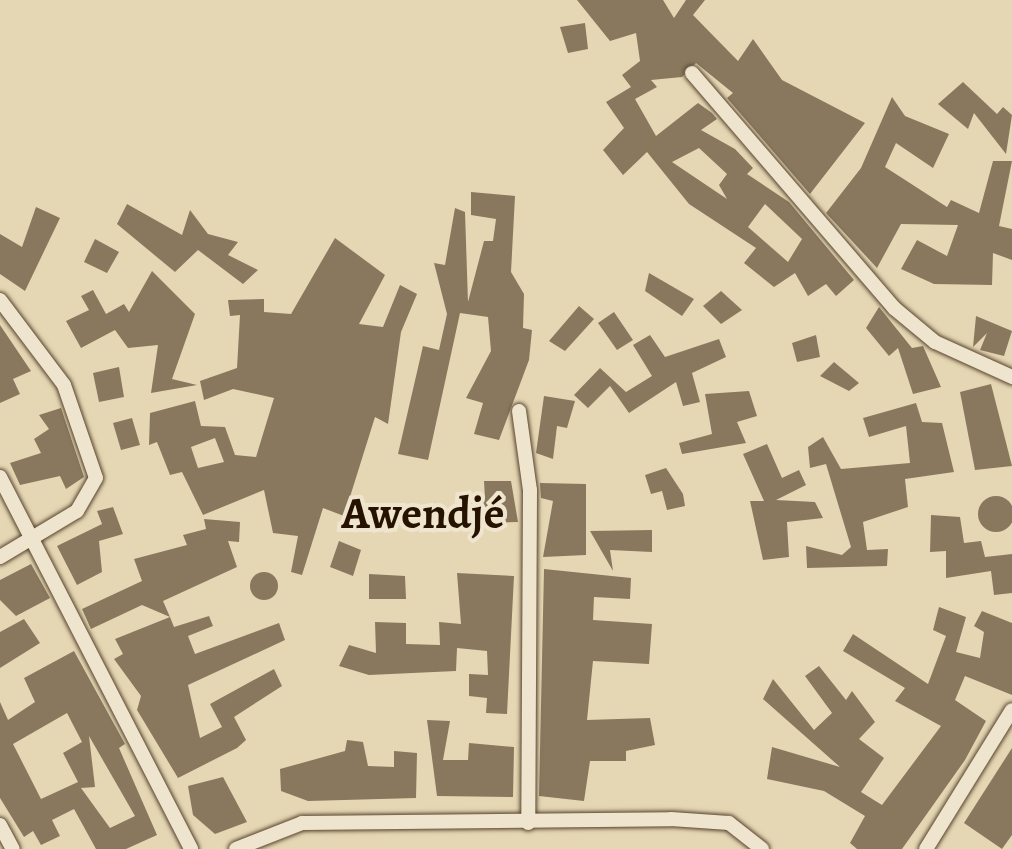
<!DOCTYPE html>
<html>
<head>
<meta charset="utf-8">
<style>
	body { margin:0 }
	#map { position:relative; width:1012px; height:849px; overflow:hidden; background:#e6d7b4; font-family:Alegreya,serif }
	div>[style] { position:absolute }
	.building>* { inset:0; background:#89785e }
	.round { border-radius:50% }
	.roads { filter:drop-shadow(0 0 2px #55432d) drop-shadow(0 0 2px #55432d) }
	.minor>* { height:14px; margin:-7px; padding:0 7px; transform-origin:7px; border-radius:7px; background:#efe5ce }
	span { translate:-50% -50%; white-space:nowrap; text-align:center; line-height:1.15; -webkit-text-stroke:8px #efe5ce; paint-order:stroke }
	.district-label { font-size:45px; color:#251200; font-weight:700 }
</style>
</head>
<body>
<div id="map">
	<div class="building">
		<i style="clip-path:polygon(evenodd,577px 0,663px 0,674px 18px,686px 0,705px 0,693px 15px,738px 61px,753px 39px,782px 80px,865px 123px,810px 194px,727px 98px,733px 93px,696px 63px,682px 77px,651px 80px,657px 87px,635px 99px,656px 136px,698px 103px,712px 113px,717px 119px,701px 130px,735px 149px,753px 168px,747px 174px,789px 202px,854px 280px,836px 296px,826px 284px,808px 296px,795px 273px,774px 287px,744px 263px,756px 248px,689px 204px,647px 152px,623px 175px,603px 150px,624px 128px,606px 102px,631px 87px,622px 75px,640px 61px,636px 33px,610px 41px,577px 0,699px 148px,727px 174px,719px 185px,727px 199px,672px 162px,699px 148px,577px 0,765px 204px,802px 239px,788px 262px,748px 227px,765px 204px)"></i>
		<i style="clip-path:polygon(585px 23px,588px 49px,568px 53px,560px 27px)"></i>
		<i style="clip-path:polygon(963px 82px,997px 114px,1003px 107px,1012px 115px,1006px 154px,974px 113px,968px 129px,938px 104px)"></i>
		<i style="clip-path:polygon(892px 97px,905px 116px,949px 134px,933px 168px,896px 143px,885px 167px,947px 207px,951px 200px,979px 213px,993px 161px,1012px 161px,999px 226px,1012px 229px,1012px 260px,993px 253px,992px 285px,934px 284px,901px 269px,917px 240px,947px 256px,958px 225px,901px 224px,877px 268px,826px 213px,861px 168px)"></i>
		<i style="clip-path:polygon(471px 192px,515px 196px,511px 272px,524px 294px,523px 328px,532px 330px,529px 360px,499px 440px,474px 434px,483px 403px,466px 398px,491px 351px,488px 317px,460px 313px,428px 460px,398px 454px,423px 346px,439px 350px,447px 314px,434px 263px,445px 265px,455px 208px,465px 212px,468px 302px,484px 241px,493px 241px,496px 219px,471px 215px)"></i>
		<i style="clip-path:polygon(127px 204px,182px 235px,190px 210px,208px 234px,238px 242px,228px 255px,258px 270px,243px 284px,198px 250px,175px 272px,117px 224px)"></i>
		<i style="clip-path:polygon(36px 207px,60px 218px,25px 291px,0 274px,0 234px,22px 247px)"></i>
		<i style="clip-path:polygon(evenodd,335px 238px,385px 275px,359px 324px,383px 327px,400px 285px,417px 294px,401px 332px,388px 424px,375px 417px,344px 516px,323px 508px,302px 575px,291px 572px,298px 536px,273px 533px,264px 490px,203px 515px,182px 472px,170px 475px,157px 442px,149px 445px,150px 413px,195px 401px,201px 426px,225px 427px,235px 455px,256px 457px,274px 398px,233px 389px,204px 400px,200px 381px,237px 368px,240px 315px,230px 316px,228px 300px,264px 299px,264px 312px,291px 314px,335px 238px,215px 438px,224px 462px,198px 468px,191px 447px,215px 438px)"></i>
		<i style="clip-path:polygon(95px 239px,119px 252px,107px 273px,84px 262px)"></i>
		<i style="clip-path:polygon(152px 271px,195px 314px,172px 379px,197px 385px,151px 393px,158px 345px,128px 348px,115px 330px,81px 348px,66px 321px,89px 310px,81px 296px,93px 290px,106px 314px,124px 304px,129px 312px)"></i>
		<i style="clip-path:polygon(649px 273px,694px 299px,682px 316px,645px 291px)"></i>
		<i style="clip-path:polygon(721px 291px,742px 310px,721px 324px,703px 306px)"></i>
		<i style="clip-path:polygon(579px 306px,594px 319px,565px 351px,549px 341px)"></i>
		<i style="clip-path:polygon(879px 307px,912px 348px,923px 346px,941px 387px,913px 394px,898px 348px,889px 356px,866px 328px)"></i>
		<i style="clip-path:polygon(614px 312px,633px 340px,617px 350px,598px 323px)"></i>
		<i style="clip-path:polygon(976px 316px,1012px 331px,1004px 356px,980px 350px,987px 333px,973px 347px)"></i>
		<i style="clip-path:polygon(0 325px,31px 371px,13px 379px,20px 394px,0 403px)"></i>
		<i style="clip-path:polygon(650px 335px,665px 357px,719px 339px,726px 357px,692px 373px,700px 402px,683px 406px,676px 382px,629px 413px,610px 386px,588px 408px,574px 395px,600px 368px,626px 392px,652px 376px,633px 345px)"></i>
		<i style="clip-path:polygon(816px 335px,820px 357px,797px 362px,792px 343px)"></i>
		<i style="clip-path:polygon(834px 362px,859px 383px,849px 391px,820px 376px)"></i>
		<i style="clip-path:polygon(119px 367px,124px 397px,99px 402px,93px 373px)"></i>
		<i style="clip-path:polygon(991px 384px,1012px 466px,975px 470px,960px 392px)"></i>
		<i style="clip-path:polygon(749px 391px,757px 416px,737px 422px,746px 443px,682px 454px,679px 443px,712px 434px,705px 394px)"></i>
		<i style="clip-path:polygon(544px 396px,575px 401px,567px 428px,557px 426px,553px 459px,536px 453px)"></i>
		<i style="clip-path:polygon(916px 403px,922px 422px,942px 423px,954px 472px,905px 479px,908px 507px,863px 522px,867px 550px,888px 549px,887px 566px,807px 568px,806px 546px,842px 555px,851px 547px,826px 464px,810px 468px,808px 447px,823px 437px,841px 469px,910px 463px,906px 426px,869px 437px,863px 418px)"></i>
		<i style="clip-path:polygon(61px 408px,84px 477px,66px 489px,60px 476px,20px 485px,10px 463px,41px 453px,34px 439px,49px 429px,39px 415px)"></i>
		<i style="clip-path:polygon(132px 418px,140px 445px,121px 450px,113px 423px)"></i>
		<i style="clip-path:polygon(767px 444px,782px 478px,799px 470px,806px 485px,776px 500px,815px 502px,823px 518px,787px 522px,789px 557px,763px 560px,750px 501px,764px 501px,743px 454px)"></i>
		<i style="clip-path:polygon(666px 468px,683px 494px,685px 506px,667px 510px,662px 491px,651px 494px,645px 475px)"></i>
		<i style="clip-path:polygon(484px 481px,511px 481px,518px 522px,472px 523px,470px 498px,485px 498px)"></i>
		<i style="clip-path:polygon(540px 483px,586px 484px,586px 555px,543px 557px,553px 501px,541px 498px)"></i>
		<i class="round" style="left:978px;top:496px;width:36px;height:36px"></i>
		<i style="clip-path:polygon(113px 507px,123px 534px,99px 541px,102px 572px,77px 585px,57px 546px,102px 524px,97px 511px)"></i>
		<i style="clip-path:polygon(931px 515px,960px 517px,964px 543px,981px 541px,985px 557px,1012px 554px,1012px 593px,994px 595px,991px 571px,946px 578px,946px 551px,930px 552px)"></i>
		<i style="clip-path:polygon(204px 519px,240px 522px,239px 542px,228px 541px,237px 567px,163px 601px,170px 617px,142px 605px,91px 629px,82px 609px,142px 581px,134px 559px,187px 545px,183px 535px,206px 529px)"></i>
		<i style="clip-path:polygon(652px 530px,652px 552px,610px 550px,613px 571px,590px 531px)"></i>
		<i style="clip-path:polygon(339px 541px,361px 550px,353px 576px,330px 567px)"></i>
		<i style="clip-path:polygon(31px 564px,50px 598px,16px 616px,0 600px,0 580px)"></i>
		<i style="clip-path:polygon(544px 569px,631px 578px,630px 599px,594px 597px,593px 620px,652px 624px,649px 664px,593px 661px,587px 720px,650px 718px,655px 745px,626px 751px,626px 761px,590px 761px,584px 801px,539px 796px)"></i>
		<i class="round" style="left:250px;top:572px;width:28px;height:28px"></i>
		<i style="clip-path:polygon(457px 573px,514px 576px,507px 714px,486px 713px,487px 698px,469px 696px,469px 674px,488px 675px,487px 651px,457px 648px,456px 671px,369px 675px,339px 666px,349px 645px,376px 653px,375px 622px,406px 623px,406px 644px,440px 645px,439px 622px,461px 624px)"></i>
		<i style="clip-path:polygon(369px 574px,405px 576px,406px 599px,369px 599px)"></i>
		<i style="clip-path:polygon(939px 607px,966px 617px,956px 652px,980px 658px,984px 632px,974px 626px,982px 611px,1012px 623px,1012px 695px,965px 676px,955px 700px,986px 721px,965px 760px,902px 849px,857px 849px,850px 843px,865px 816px,824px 791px,767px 779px,772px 747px,840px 767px,763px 699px,773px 679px,814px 730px,832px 713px,805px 676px,819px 666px,846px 700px,852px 691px,875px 722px,859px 739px,884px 758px,861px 792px,882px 805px,941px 726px,895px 701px,905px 688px,843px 651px,853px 634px,928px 684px,946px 636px,933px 630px)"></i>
		<i style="clip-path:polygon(209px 616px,213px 626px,188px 636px,195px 654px,279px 623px,285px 640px,188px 685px,200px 738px,222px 727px,210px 704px,274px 669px,282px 686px,234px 717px,246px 740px,237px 748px,178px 778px,137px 710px,141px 696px,114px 659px,123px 654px,115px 639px,170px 617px,174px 627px)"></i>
		<i style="clip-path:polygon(24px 619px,40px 643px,0 668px,0 632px)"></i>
		<i style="clip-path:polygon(evenodd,74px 651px,125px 744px,119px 748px,157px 835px,126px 849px,96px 849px,74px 809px,52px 820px,60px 836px,41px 845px,33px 831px,24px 837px,0 798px,0 702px,8px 720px,35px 702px,24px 678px,74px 651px,67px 713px,82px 742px,63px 753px,78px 782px,41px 799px,13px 744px,67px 713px,74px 651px,89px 736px,135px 816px,110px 828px,81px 788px,95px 787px,89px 736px)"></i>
		<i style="clip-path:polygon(427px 720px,450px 721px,443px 760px,468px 760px,469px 743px,514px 747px,513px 797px,437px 796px)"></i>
		<i style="clip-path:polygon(347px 740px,363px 742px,368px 766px,394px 767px,394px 751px,417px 753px,416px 798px,308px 801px,281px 791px,280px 769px,345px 751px)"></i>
		<i style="clip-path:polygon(1012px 748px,1012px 835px,1002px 849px,964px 823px)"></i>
		<i style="clip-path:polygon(223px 777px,247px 822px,215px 834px,193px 815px,188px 786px)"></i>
	</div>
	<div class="roads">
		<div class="minor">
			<i style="left:692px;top:73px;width:310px;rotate:49.3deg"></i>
			<i style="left:894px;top:308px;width:53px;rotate:39.7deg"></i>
			<i style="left:935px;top:342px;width:85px;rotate:24.4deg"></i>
			<i style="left:0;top:300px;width:106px;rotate:53deg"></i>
			<i style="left:64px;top:385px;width:98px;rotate:71deg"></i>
			<i style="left:96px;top:478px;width:38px;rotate:120deg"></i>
			<i style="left:77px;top:511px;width:90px;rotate:149.1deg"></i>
			<i style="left:519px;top:411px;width:80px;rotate:82.1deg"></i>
			<i style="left:530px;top:490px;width:333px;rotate:90.3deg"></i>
			<i style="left:0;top:477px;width:418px;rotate:62.8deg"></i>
			<i style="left:0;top:825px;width:27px;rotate:62deg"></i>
			<i style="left:236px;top:849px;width:71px;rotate:-21.5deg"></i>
			<i style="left:302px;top:823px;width:369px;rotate:-0.6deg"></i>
			<i style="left:671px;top:819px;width:58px;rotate:3.9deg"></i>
			<i style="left:729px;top:823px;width:42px;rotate:38.2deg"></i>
			<i style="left:926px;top:849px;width:163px;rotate:-58.3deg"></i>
		</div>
	</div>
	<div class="district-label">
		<span style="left:423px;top:514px">Awendjé</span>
	</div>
</div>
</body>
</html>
